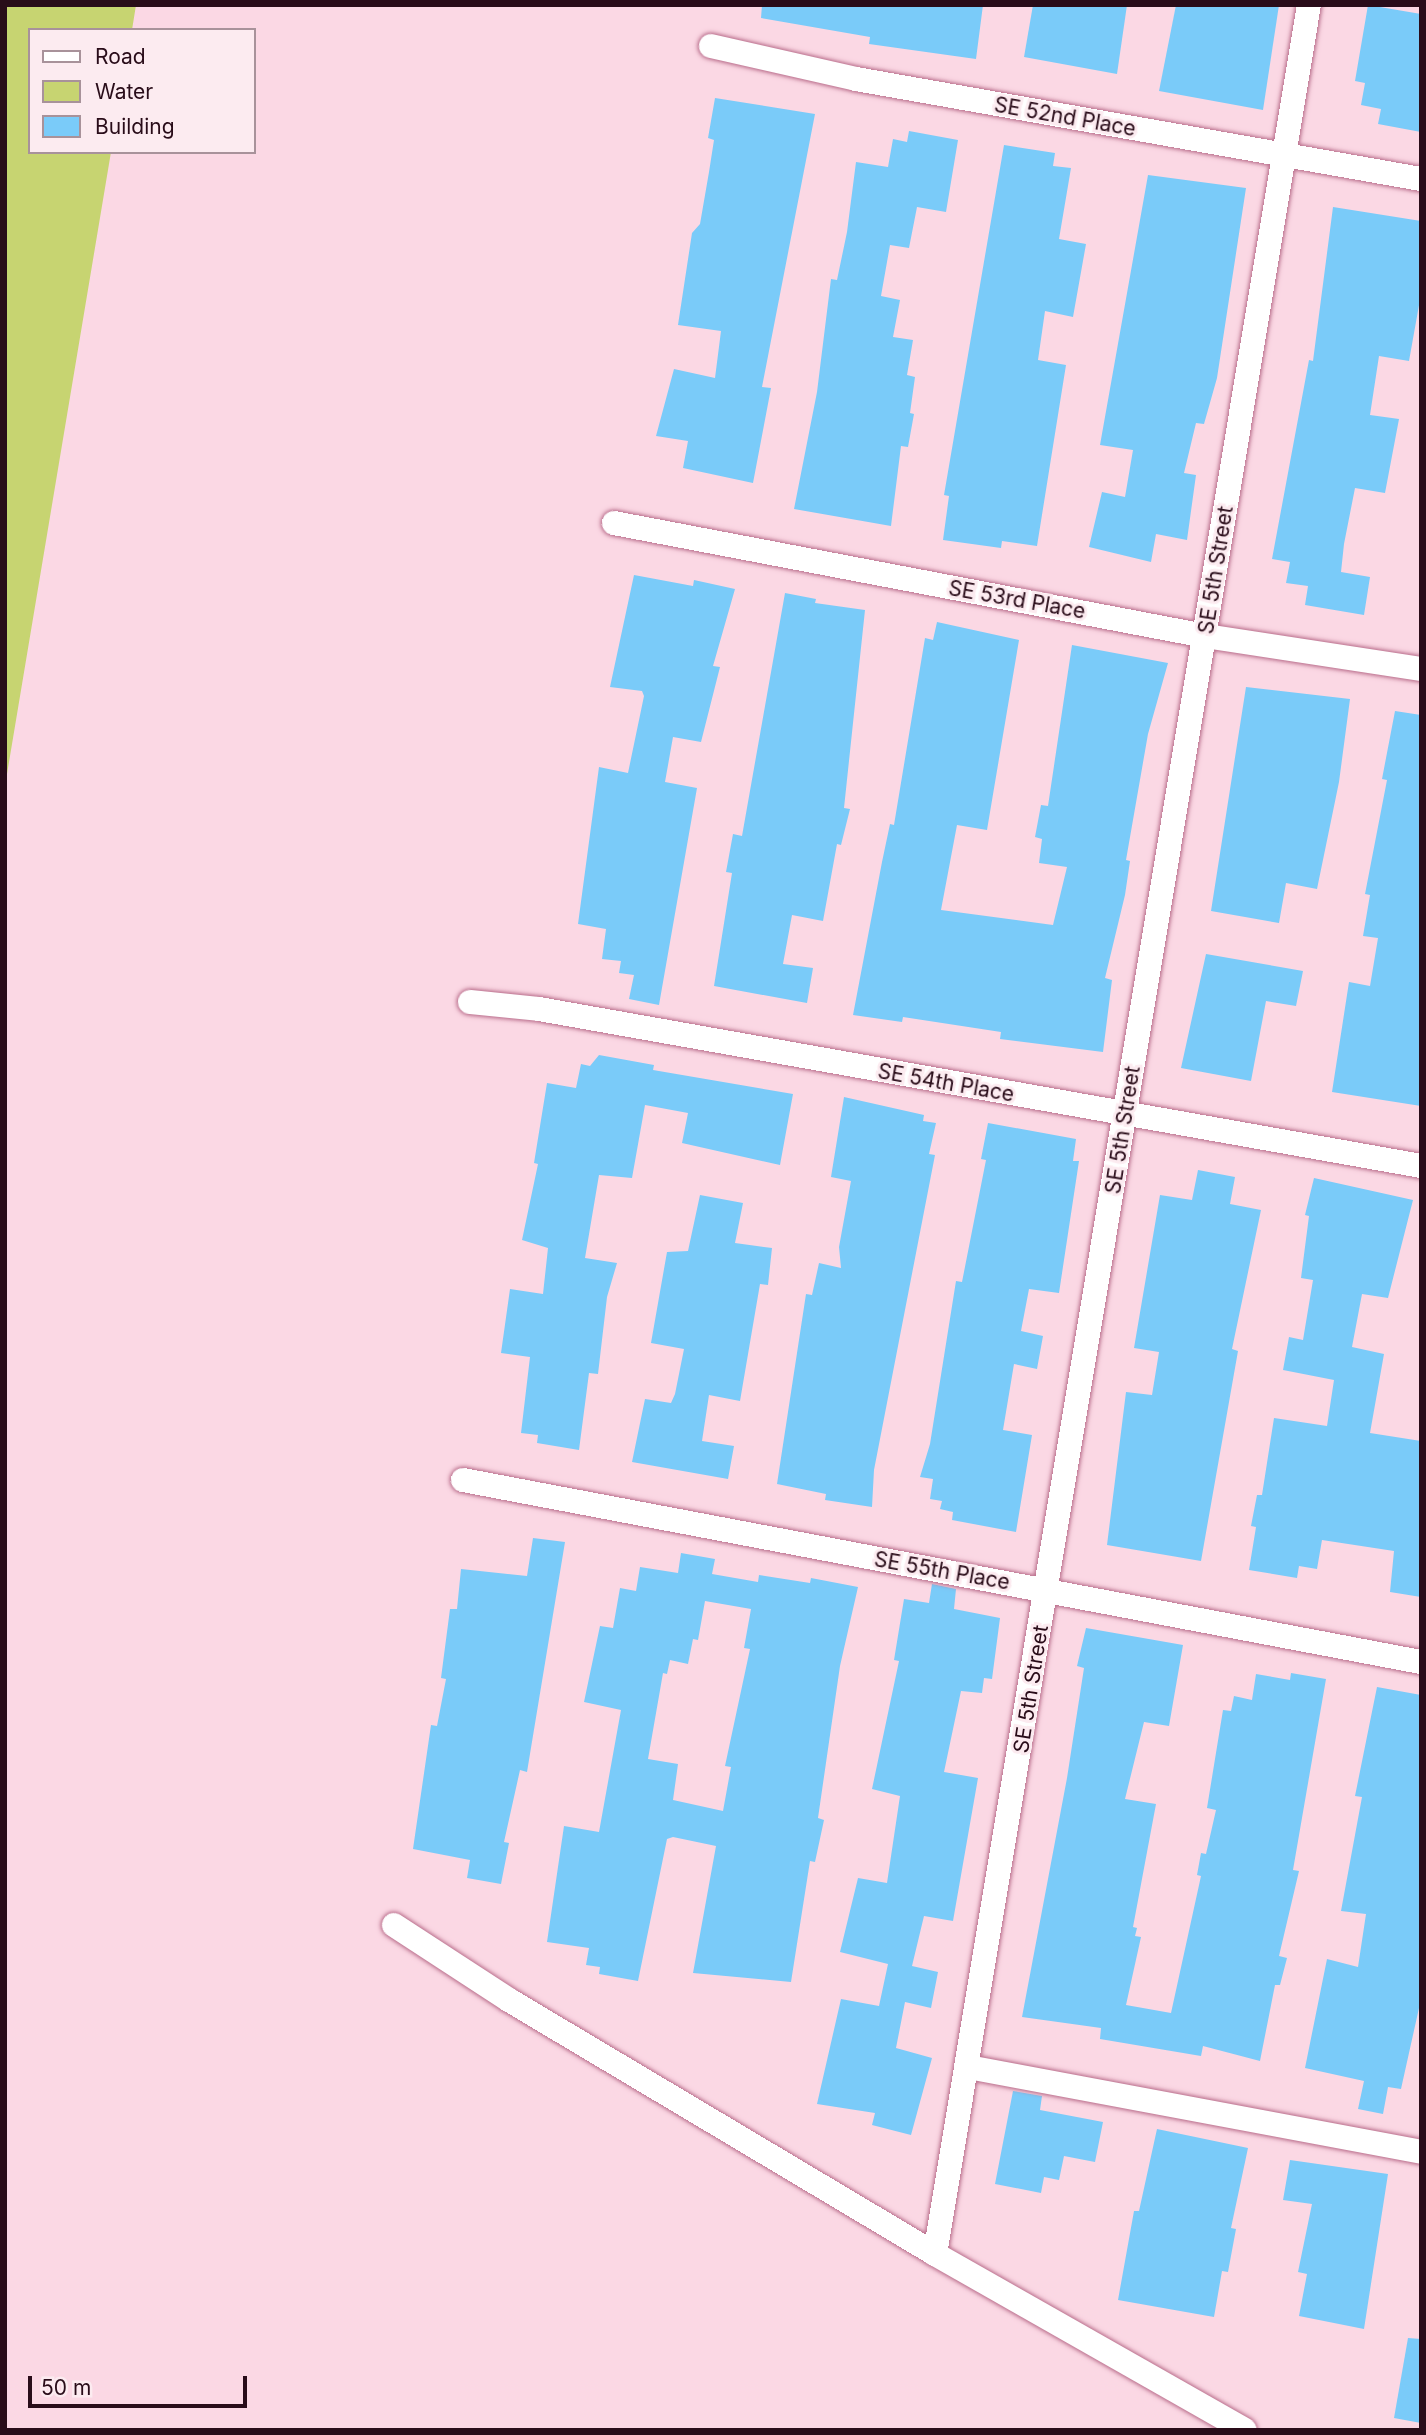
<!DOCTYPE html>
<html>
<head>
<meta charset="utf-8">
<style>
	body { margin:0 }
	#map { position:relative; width:1426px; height:2435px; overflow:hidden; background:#fbd8e4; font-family:Inter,sans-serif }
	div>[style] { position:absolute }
	.water>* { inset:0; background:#c7d471 }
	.building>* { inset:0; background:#7acbf9 }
	.roads { filter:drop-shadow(0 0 2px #b96d8b) drop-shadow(0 0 2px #b96d8b) }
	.minor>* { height:24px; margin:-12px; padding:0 12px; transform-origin:12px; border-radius:12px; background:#fff }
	span { translate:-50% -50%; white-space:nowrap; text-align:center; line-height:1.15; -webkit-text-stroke:6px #fcebf0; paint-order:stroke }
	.street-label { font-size:21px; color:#290c19 }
	.frame { position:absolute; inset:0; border:7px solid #290c19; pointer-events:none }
	.legend { position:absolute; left:28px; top:28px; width:228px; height:126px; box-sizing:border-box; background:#fcebf0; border:2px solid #a8929a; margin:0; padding:9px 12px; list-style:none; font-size:21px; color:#290c19 }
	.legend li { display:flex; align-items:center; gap:14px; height:35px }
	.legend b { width:35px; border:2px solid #a8929a }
	.scale { position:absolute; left:28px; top:2376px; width:219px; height:32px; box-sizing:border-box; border:4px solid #290c19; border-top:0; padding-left:9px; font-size:21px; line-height:24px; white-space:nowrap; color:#290c19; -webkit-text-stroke:5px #fcebf0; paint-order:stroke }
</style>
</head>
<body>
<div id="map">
	<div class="water">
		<i style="clip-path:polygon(5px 5px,136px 5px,132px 30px,30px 30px,30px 152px,111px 152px,5px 786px)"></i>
	</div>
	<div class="building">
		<i style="clip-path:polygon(762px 5px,983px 5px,976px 59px,869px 44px,870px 37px,761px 18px)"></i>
		<i style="clip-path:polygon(1033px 5px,1127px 5px,1117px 74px,1024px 57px)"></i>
		<i style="clip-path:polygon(1176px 5px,1279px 5px,1263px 110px,1159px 91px)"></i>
		<i style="clip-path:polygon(1368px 5px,1421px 14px,1421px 132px,1378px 124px,1381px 109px,1361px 105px,1365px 83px,1355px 81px)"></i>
		<i style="clip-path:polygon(715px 98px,815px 114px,762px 387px,771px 388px,753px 483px,683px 468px,688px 441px,656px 436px,674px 369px,715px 378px,721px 331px,678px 325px,692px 233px,700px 224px,709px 172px,714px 140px,708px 138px)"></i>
		<i style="clip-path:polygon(909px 131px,958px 140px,946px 212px,917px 207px,909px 248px,890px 245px,881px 296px,900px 300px,893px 337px,913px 340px,907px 375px,915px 377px,910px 413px,914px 414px,908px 447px,901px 446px,891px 526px,794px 509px,817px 392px,831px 279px,837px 280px,847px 232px,856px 162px,888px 167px,893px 139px,907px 142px)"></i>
		<i style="clip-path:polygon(1004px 145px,1055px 153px,1053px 166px,1071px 168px,1059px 239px,1086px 244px,1073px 317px,1045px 311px,1038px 360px,1066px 365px,1037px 546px,1002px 541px,1001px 548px,943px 540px,949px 496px,944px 495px)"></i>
		<i style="clip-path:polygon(1148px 175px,1246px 188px,1217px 378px,1204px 424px,1196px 423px,1184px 473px,1196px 475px,1187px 540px,1156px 534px,1151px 562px,1089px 547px,1102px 492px,1125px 497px,1133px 450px,1100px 445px)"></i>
		<i style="clip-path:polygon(1333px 207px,1421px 221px,1421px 294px,1409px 361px,1379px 356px,1370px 415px,1399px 419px,1385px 493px,1355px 488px,1344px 544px,1341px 572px,1370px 577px,1364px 615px,1305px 605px,1308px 586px,1286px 583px,1290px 562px,1272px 559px,1309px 360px,1313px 361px)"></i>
		<i style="clip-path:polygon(634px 575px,693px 586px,694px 580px,735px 589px,713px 666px,720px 667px,701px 742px,673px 737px,665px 782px,697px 788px,659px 1005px,629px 999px,634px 975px,619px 973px,621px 961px,602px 959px,606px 929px,578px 924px,599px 767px,628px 773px,644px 696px,642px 691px,610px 687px)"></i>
		<i style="clip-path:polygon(785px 593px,816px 599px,815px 603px,865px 610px,844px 808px,850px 809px,841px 845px,837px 844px,823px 921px,792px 915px,783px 964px,813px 968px,807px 1003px,714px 986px,732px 873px,726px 872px,733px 834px,742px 836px)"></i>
		<i style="clip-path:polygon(937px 622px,1019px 640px,987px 830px,957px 825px,941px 910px,1053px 925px,1067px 867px,1039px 863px,1042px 839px,1035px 837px,1041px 805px,1048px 806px,1072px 645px,1168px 663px,1148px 734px,1126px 860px,1130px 861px,1125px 895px,1105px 978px,1112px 980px,1103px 1052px,1000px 1039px,1001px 1032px,903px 1017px,902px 1022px,853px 1015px,882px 862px,890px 824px,894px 825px,925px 638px,933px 640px)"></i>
		<i style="clip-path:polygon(1246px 687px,1350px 699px,1339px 782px,1317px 889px,1286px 883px,1279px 923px,1211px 911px)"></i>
		<i style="clip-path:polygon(1395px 711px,1421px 715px,1421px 1106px,1332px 1092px,1349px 982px,1370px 986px,1378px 938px,1363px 936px,1370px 895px,1365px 894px,1387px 780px,1382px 779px)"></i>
		<i style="clip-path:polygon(1206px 954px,1303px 971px,1296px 1006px,1266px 1001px,1251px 1081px,1181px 1068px)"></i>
		<i style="clip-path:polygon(599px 1055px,654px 1065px,653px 1070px,793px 1094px,780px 1165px,682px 1143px,688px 1113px,645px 1105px,632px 1178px,599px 1175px,585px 1258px,617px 1263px,607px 1297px,598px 1374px,589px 1373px,579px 1450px,537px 1443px,538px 1435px,521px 1433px,530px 1357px,501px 1353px,510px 1289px,543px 1294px,548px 1248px,522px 1240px,538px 1164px,534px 1163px,547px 1083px,576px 1088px,581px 1064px,590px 1066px)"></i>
		<i style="clip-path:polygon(844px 1097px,924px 1115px,923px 1121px,936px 1123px,929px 1154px,935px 1155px,874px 1470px,872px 1507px,825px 1500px,826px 1494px,777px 1484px,806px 1294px,812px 1295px,819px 1263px,841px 1268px,839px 1247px,851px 1181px,831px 1177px)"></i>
		<i style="clip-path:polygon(988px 1123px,1076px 1139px,1073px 1161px,1079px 1161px,1059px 1293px,1029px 1289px,1021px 1331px,1043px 1336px,1037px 1369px,1014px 1364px,1003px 1430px,1032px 1435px,1016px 1532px,952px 1520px,953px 1512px,940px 1509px,942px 1501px,930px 1499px,933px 1479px,920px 1477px,930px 1444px,956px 1281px,962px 1282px,986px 1160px,981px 1159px)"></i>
		<i style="clip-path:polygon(1198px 1170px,1235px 1177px,1230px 1204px,1261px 1210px,1232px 1349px,1238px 1351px,1201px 1561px,1107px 1545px,1126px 1392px,1152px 1395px,1159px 1352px,1134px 1348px,1160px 1195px,1192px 1200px)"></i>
		<i style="clip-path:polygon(1314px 1178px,1413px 1200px,1388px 1298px,1362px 1294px,1352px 1347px,1384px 1354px,1370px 1433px,1421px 1441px,1421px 1597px,1390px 1592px,1394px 1551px,1322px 1540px,1317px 1569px,1299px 1566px,1297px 1578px,1249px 1570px,1256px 1527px,1251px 1526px,1257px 1495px,1262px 1495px,1274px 1418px,1327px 1426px,1334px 1380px,1283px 1370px,1289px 1337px,1303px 1340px,1313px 1280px,1301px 1278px,1309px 1216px,1305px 1215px)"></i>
		<i style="clip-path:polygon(700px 1195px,743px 1203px,735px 1243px,772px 1248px,768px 1285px,760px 1284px,740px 1401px,709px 1395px,702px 1441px,734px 1446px,728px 1479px,632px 1462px,645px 1399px,671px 1403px,675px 1394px,684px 1349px,651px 1343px,667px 1252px,688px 1251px)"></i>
		<i style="clip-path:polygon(533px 1538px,565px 1542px,527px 1772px,520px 1770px,504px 1842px,509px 1843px,501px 1884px,467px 1878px,470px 1860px,413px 1849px,431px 1725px,437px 1726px,446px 1679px,441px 1678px,450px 1609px,457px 1609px,461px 1569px,527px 1576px)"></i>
		<i style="clip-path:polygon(evenodd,681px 1553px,715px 1559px,712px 1574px,758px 1582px,759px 1575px,810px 1583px,811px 1578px,858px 1587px,840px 1666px,818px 1818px,824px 1820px,815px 1862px,810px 1861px,791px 1982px,693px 1973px,716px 1846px,673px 1837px,667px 1839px,638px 1981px,599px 1974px,600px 1967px,586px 1965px,589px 1948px,547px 1942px,564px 1826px,599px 1832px,621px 1710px,584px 1702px,600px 1626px,613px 1628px,620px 1588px,636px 1591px,640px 1567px,678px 1573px,681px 1553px,705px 1601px,751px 1609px,744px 1648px,750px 1649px,725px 1766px,731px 1767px,723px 1811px,673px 1800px,678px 1764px,648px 1759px,663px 1673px,667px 1674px,670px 1660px,688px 1664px,693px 1639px,698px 1640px,705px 1601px)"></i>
		<i style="clip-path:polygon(932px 1584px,956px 1589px,954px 1609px,1000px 1618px,992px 1679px,984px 1678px,982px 1693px,961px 1691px,944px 1772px,978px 1778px,953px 1921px,924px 1916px,912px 1966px,938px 1972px,931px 2008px,905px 2002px,896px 2048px,932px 2058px,911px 2135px,872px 2125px,875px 2113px,817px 2104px,841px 1999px,879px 2006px,888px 1964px,840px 1952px,858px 1878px,887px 1883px,900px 1796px,872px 1789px,899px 1661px,894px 1660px,904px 1599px,929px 1603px)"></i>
		<i style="clip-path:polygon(1086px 1628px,1183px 1645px,1169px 1726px,1144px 1722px,1125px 1799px,1156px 1804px,1133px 1927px,1137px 1928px,1135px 1936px,1141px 1937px,1126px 2005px,1171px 2013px,1201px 1876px,1197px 1875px,1201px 1853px,1206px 1854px,1216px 1810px,1207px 1808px,1223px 1710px,1231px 1711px,1234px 1696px,1252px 1700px,1256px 1674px,1290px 1680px,1291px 1673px,1326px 1679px,1293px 1870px,1299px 1871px,1279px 1956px,1287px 1958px,1280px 1985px,1275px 1985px,1260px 2061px,1203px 2046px,1201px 2056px,1100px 2039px,1101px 2028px,1022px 2017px,1067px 1778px,1084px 1668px,1077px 1666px)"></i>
		<i style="clip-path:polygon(1377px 1687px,1421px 1695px,1421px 1999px,1401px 2089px,1388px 2087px,1383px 2114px,1358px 2109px,1364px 2081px,1305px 2068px,1327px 1959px,1358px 1967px,1366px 1914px,1341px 1911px,1362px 1797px,1355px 1796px)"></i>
		<i style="clip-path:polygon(1013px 2091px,1042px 2096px,1040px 2110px,1103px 2122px,1095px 2162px,1064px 2156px,1059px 2180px,1044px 2177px,1041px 2193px,995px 2184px)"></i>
		<i style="clip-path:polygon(1157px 2129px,1248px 2148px,1231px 2228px,1236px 2229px,1228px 2272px,1222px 2271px,1214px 2317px,1118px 2300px,1134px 2211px,1139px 2211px)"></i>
		<i style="clip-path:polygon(1290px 2160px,1388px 2174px,1364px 2329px,1299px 2316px,1307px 2274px,1298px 2272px,1312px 2204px,1283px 2200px)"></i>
		<i style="clip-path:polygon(1408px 2338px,1421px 2339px,1421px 2423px,1394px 2418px)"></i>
	</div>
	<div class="roads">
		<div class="minor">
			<i style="left:711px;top:46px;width:149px;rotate:12.8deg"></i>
			<i style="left:856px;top:79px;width:574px;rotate:10.04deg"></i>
			<i style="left:614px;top:523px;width:602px;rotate:10.82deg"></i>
			<i style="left:1205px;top:636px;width:219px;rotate:8.7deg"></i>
			<i style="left:470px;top:1002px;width:69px;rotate:5.8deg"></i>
			<i style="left:539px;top:1009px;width:896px;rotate:10.09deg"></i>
			<i style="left:463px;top:1480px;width:975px;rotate:10.76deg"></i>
			<i style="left:394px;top:1925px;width:137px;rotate:33.1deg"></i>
			<i style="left:509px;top:2000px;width:496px;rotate:30.8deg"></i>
			<i style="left:935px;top:2254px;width:356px;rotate:29.6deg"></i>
			<i style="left:968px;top:2067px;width:461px;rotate:10.6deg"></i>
			<i style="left:935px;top:2254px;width:2280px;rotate:-80.56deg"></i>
		</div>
	</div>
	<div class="street-label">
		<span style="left:1065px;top:117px;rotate:10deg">SE 52nd Place</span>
		<span style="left:1216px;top:570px;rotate:-81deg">SE 5th Street</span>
		<span style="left:1017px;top:600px;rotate:10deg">SE 53rd Place</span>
		<span style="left:946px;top:1083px;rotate:10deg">SE 54th Place</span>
		<span style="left:1123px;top:1130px;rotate:-81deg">SE 5th Street</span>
		<span style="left:942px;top:1571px;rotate:10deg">SE 55th Place</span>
		<span style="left:1031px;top:1689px;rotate:-81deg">SE 5th Street</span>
	</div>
	<div class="frame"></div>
	<ul class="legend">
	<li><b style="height:9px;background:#fff"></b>Road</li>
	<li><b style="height:19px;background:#c7d471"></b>Water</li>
	<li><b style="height:19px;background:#7acbf9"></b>Building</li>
	</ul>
	<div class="scale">50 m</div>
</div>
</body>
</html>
